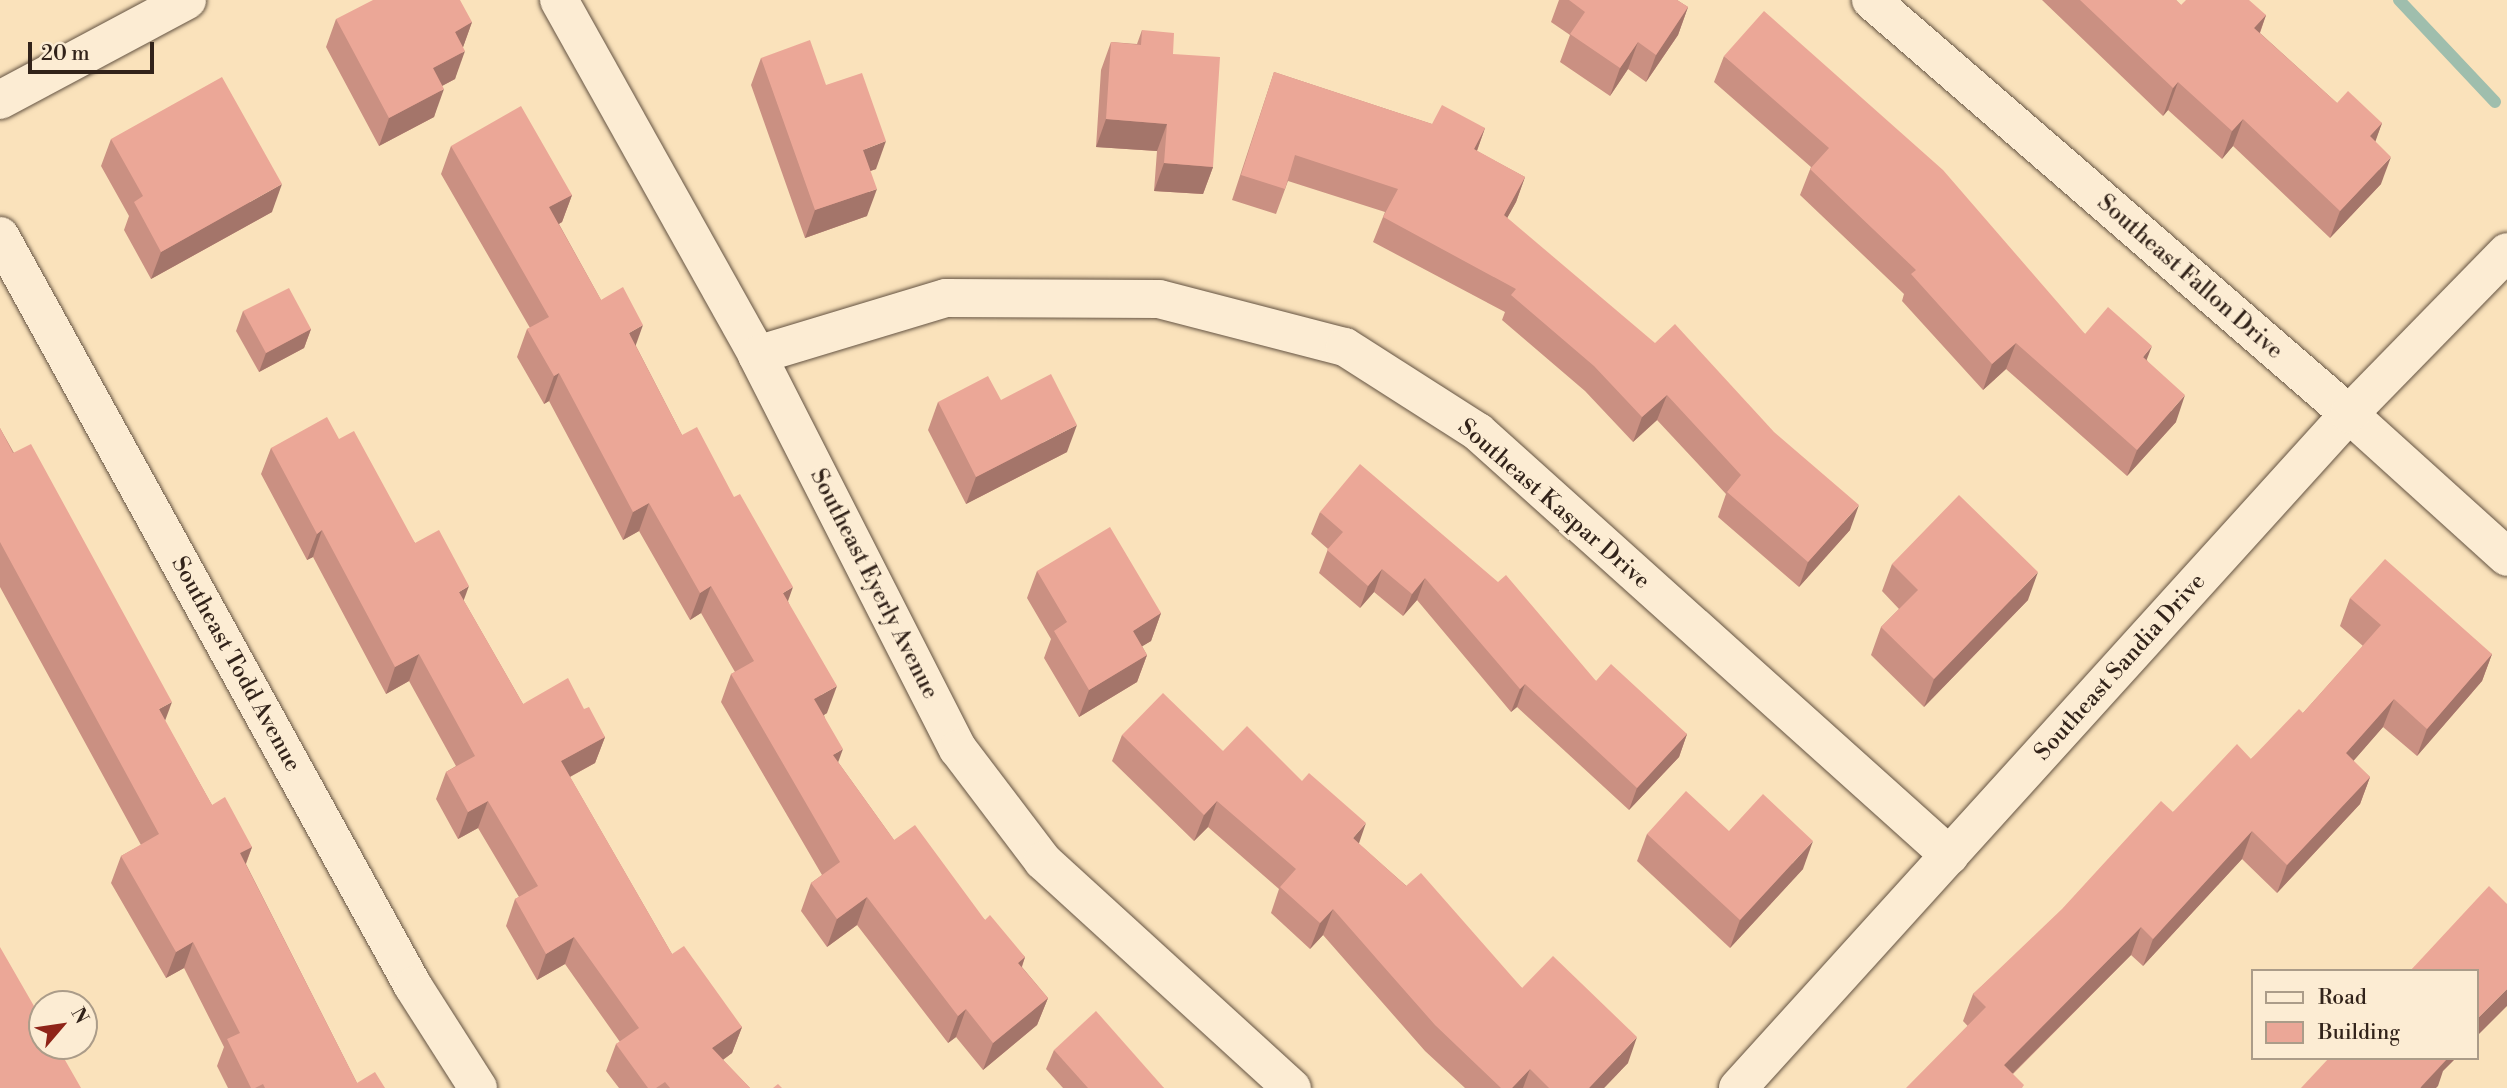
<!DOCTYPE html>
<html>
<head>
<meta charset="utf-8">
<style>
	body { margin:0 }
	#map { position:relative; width:2507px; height:1088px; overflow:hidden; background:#fae2bb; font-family:"Libre Bodoni",serif }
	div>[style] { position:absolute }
	.stream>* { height:12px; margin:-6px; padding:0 6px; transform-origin:6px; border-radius:6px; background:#9fbead }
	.roads { filter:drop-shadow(0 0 2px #645342) drop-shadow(0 0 2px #645342) }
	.street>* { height:38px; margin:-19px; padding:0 19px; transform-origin:19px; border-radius:19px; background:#fcecd3 }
	.secondary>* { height:38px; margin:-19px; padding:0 19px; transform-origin:19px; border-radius:19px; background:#fcecd3 }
	.wall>* { inset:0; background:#ca9082 }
	.shaded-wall>* { inset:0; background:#a4756a }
	.building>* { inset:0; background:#eba797 }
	span { translate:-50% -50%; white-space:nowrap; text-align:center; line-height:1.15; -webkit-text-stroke:7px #fcecd3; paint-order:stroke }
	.street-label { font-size:23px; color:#32231a }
	.legend { position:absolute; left:2251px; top:969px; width:228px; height:91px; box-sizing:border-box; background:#fcecd3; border:2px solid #ab9c89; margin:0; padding:9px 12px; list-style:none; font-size:21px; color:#32231a }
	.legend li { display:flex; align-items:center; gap:14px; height:35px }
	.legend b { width:35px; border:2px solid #ab9c89 }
	.north { position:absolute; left:28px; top:990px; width:70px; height:70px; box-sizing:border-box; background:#fcecd3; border:2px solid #ab9c89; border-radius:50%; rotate:61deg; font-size:19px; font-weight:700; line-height:28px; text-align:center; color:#32231a }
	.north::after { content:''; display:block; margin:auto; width:24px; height:32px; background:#8f2418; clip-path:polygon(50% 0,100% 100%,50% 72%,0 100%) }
	.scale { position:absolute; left:28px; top:42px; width:126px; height:32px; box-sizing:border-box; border:4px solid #32231a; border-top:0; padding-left:9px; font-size:21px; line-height:24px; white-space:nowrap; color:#32231a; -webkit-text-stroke:5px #fcecd3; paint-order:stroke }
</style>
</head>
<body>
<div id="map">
	<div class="stream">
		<i style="left:2399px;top:0;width:140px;rotate:46.7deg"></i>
	</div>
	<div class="roads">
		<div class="street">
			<i style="left:559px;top:0;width:406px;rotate:60.8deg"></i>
			<i style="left:757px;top:355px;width:442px;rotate:63deg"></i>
			<i style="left:958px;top:749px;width:141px;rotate:52.8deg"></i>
			<i style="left:1043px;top:861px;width:337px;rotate:42.4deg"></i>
			<i style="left:1871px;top:0;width:632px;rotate:40.9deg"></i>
			<i style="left:2349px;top:414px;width:213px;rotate:42.1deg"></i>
			<i style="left:0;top:100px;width:212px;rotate:-28.1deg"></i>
			<i style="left:0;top:236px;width:856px;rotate:61.16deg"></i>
			<i style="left:413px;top:986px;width:121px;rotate:57.5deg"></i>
			<i style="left:757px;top:355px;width:197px;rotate:-16.8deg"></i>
			<i style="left:946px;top:298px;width:213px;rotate:0.3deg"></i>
			<i style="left:1159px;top:299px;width:192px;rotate:14.5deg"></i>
			<i style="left:1345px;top:347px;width:158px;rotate:32.6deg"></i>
			<i style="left:1478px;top:432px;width:634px;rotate:41.93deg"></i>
		</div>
		<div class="secondary">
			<i style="left:1738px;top:1088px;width:910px;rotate:-47.81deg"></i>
			<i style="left:2349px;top:414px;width:226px;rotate:-45.7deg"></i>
		</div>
	</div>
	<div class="wall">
		<i style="clip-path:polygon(1559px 0,1677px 0,1688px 7px,1678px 35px,1646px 82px,1628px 69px,1610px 96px,1560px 62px,1570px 35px,1551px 22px)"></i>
		<i style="clip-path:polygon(2042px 0,2176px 0,2181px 5px,2266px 15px,2260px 33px,2337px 103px,2382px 123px,2375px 141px,2381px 184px,2330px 238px,2233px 146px,2222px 159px,2168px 110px,2163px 116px)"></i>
		<i style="clip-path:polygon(336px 19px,472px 22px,463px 47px,455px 79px,442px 86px,434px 117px,379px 146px,326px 47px)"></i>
		<i style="clip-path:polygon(1142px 30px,1173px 54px,1213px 167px,1203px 194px,1154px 191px,1157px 151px,1096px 147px,1101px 70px,1111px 42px,1137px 44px)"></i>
		<i style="clip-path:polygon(1724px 56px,2085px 334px,2147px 360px,2176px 422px,2127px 476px,2006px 369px,1983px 390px,1902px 301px,1904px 294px,1800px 195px,1811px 167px,1714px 82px)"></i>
		<i style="clip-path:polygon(761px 58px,826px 85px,876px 169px,870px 171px,867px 216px,805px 238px,751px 85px)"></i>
		<i style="clip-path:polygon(1274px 72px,1432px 124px,1485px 128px,1477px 151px,1525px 177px,1516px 202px,1507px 218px,1850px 530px,1799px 587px,1718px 517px,1726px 494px,1657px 420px,1633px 442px,1585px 391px,1502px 320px,1505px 312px,1373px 242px,1385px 212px,1288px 181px,1276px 214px,1232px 200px)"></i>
		<i style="clip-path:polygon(111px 139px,272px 212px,151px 279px,124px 230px,129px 216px,101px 166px)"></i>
		<i style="clip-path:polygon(451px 146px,572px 195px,562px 222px,559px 224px,601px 300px,636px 346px,682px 435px,788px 601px,827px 713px,824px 715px,838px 762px,894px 840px,985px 920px,1025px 957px,1022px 967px,1048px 998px,1037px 1025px,983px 1070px,956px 1037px,948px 1043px,857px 925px,827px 947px,801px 911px,811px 883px,822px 875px,721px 702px,731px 674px,735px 672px,701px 613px,690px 620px,639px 531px,623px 540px,549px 401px,544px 404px,517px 357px,527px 329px,530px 328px,441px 174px)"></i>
		<i style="clip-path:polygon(243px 311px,311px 329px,304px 348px,259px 372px,236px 331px)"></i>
		<i style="clip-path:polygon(938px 402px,1067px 452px,966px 504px,928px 430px)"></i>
		<i style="clip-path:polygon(0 428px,212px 805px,252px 847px,246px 864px,357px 1083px,385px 1088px,228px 1088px,217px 1066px,224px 1047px,184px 968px,166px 978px,111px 883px,121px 856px,141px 845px,0 587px)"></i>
		<i style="clip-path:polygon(339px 439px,415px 543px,464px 601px,523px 704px,584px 709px,605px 737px,595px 763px,570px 777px,672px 954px,742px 1027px,732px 1053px,723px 1060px,750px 1088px,619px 1088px,606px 1071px,616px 1044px,620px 1042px,565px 964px,537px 980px,506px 926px,515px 899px,519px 897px,478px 828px,458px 839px,436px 799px,446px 772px,456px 766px,409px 681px,386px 694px,313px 557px,307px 560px,261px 474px,271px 448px)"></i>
		<i style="clip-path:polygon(1320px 512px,1596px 681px,1687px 734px,1679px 757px,1629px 810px,1517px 707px,1511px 712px,1417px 600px,1403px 616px,1374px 592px,1360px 608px,1319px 573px,1328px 549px,1311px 534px)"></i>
		<i style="clip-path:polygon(1892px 564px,2028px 600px,1924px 707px,1871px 655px,1881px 627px,1899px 609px,1882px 591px)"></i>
		<i style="clip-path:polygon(1037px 571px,1161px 613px,1151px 641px,1142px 646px,1147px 655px,1137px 682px,1079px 717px,1044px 658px,1051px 639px,1027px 598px)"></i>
		<i style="clip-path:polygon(2350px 598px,2492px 654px,2482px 681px,2417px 756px,2383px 727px,2353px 761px,2370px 777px,2360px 804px,2277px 893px,2242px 859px,2143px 966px,2131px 955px,2013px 1074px,1963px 1021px,1973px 994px,2173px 812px,2251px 759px,2303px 713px,2363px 646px,2340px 626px)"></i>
		<i style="clip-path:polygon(1122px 735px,1223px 751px,1359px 844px,1522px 988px,1628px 1063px,1604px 1088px,1465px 1088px,1425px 1051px,1323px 935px,1310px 949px,1271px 913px,1279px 889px,1208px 827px,1194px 841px,1112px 761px)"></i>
		<i style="clip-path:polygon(1729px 831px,1803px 869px,1730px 948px,1637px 861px,1647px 834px)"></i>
		<i style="clip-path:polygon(1054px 1050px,1164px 1088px,1063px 1088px,1046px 1069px)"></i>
	</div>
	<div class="shaded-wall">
		<i style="clip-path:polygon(1688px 7px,1678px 35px,1646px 82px,1656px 55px)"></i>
		<i style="clip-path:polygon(2266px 15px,2256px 43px,2254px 28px)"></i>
		<i style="clip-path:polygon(472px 22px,462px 50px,455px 32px)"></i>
		<i style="clip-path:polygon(1638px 42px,1628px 69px,1610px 96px,1620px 68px)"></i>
		<i style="clip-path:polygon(465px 51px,455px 79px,423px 96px,433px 68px)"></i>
		<i style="clip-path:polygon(2178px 82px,2168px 110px,2163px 116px,2173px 88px)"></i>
		<i style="clip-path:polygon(444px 89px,434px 117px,379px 146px,389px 118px)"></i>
		<i style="clip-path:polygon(1106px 119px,1167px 124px,1157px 151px,1096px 147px)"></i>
		<i style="clip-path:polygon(2243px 119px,2233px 146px,2222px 159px,2232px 131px)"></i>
		<i style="clip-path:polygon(2382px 123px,2372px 151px,2370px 136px)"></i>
		<i style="clip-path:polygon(1485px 128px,1476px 153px,1474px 149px)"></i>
		<i style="clip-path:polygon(886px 141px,876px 169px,853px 177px,863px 150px)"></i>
		<i style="clip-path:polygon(2391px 157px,2381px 184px,2330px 238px,2340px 211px)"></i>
		<i style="clip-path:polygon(1164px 163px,1213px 167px,1203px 194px,1154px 191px)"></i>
		<i style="clip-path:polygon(1525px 177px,1516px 202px,1495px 240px,1504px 215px)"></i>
		<i style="clip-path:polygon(282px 184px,272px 212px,151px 279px,161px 252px)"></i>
		<i style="clip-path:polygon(877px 189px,867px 216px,805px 238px,815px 210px)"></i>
		<i style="clip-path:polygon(572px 195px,562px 222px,539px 235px,549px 207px)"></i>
		<i style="clip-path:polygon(643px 325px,633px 353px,629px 333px)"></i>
		<i style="clip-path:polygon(311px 329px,304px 348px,259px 372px,266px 353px)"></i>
		<i style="clip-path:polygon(2016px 343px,2006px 369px,1983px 390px,1992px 364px)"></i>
		<i style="clip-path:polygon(2152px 346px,2142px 372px,2143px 357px)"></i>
		<i style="clip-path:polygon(559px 373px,549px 401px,544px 404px,554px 376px)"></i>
		<i style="clip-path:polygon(1667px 395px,1657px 420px,1633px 442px,1642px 417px)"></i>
		<i style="clip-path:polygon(2185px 395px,2176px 422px,2127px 476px,2137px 450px)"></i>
		<i style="clip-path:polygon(1077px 425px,1067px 452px,966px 504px,976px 477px)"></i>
		<i style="clip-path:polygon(649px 503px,639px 531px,623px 540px,633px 512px)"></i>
		<i style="clip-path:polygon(1859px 505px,1850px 530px,1799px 587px,1808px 562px)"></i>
		<i style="clip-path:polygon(322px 530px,313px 557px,307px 560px,317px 534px)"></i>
		<i style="clip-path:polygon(1382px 569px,1374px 592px,1360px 608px,1368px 586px)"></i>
		<i style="clip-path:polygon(2038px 572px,2028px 600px,1924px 707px,1934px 679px)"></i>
		<i style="clip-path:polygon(1425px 578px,1417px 600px,1403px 616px,1412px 594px)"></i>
		<i style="clip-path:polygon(469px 586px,459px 613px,459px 592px)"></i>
		<i style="clip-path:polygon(711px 586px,701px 613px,690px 620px,700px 593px)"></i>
		<i style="clip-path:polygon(793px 587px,783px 615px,783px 593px)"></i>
		<i style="clip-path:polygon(1161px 613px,1151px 641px,1123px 658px,1133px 631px)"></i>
		<i style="clip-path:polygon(419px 654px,409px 681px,386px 694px,395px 667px)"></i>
		<i style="clip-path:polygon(2492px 654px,2482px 681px,2417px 756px,2427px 729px)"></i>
		<i style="clip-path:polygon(1147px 655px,1137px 682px,1079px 717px,1089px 690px)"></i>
		<i style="clip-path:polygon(1525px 684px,1517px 707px,1511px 712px,1520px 689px)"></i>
		<i style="clip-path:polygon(837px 686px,827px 713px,804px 727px,814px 699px)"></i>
		<i style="clip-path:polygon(2394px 699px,2383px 727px,2336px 781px,2346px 753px)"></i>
		<i style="clip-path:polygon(172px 702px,162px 729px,159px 709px)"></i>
		<i style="clip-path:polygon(1687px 734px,1679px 757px,1629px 810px,1637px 788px)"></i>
		<i style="clip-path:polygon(605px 737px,595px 763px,551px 787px,561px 761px)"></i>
		<i style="clip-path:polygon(843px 749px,833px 776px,833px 755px)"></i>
		<i style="clip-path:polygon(2370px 777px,2360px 804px,2277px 893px,2287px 865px)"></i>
		<i style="clip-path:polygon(488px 801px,478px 828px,458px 839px,468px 812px)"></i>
		<i style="clip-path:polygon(1217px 801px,1208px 827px,1194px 841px,1204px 815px)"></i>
		<i style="clip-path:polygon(1366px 823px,1357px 849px,1353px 838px)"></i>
		<i style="clip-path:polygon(2252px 831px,2242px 859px,2143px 966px,2153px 939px)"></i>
		<i style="clip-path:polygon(1813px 841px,1803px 869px,1730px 948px,1740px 920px)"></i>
		<i style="clip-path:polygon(252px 847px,242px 873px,240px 853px)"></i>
		<i style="clip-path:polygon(867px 897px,857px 925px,827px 947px,837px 919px)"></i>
		<i style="clip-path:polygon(1333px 909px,1323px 935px,1310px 949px,1320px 923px)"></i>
		<i style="clip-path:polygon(2141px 927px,2131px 955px,1998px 1088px,2004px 1065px)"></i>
		<i style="clip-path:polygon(574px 937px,565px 964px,537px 980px,546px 954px)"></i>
		<i style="clip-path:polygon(193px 942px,184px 968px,166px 978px,176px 952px)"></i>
		<i style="clip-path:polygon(1025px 957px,1015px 985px,1018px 963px)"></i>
		<i style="clip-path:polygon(2507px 989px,2507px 1006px,2477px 1036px,2477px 1019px)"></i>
		<i style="clip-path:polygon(1048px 998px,1037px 1025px,983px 1070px,993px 1043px)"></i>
		<i style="clip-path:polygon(966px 1009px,956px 1037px,948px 1043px,958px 1016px)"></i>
		<i style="clip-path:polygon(742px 1027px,732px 1053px,702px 1075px,712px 1048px)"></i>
		<i style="clip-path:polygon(1637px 1037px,1628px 1063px,1604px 1088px,1589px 1088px)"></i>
		<i style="clip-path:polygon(2441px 1058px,2456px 1058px,2443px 1071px,2438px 1086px,2436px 1088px,2420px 1088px)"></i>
		<i style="clip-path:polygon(1530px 1069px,1523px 1088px,1512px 1088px)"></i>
	</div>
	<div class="building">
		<i style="clip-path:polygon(373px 0,460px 0,472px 22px,455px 32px,465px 51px,433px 68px,444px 89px,389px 118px,336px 19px)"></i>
		<i style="clip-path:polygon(1569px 0,1677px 0,1688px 7px,1656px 55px,1638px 42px,1620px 68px,1570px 34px,1585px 12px)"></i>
		<i style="clip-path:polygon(2080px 0,2176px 0,2181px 5px,2186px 0,2249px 0,2266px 15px,2254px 28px,2337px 103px,2348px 91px,2382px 123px,2370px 136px,2391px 157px,2340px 211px,2243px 119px,2232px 131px,2178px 82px,2173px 88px)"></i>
		<i style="clip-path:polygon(1764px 11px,1943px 170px,2085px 334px,2108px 307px,2152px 346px,2143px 357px,2185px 395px,2137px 450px,2016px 343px,1992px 364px,1911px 274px,1916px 270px,1810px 169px,1829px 148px,1724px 56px)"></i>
		<i style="clip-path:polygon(1142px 30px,1174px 33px,1173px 54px,1220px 57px,1213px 167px,1164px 163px,1167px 124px,1106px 119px,1111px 42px,1141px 45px)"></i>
		<i style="clip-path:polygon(810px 40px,826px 85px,862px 73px,886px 141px,863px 150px,877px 189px,815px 210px,761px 58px)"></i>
		<i style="clip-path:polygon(1274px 72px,1432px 124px,1442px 105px,1485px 128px,1474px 149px,1525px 177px,1504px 215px,1655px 343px,1675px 324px,1774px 432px,1859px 505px,1808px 562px,1727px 492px,1741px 475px,1667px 395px,1642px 417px,1594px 366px,1511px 295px,1516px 289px,1383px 217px,1398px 189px,1295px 155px,1285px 189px,1241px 175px)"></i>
		<i style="clip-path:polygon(222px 77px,282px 184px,161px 252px,134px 202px,143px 196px,111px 139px)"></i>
		<i style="clip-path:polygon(521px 106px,572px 195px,549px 207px,601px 300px,623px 287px,643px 325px,629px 333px,682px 435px,697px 427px,734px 497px,740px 494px,793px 587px,783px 593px,837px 686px,814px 699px,843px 749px,833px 755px,894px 840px,915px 825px,985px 920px,990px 915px,1025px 957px,1018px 963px,1048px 998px,993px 1043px,966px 1009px,958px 1016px,867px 897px,837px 919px,811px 883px,840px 862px,731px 674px,754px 661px,711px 586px,700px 593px,649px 503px,633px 512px,559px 373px,554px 376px,527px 329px,549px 317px,451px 146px)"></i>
		<i style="clip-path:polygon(289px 288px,311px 329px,266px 353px,243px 311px)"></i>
		<i style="clip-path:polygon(1051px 374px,1077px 425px,976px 477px,938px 402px,988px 376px,1001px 400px)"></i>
		<i style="clip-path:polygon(327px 417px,339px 439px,354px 431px,415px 543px,439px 530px,469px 586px,459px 592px,523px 704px,568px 678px,584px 709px,589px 707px,605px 737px,561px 761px,672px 954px,684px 946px,742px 1027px,712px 1048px,750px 1088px,670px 1088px,665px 1082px,656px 1088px,648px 1088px,616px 1044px,639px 1028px,574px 937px,546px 954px,515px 899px,538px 886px,488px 801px,468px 812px,446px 772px,475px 756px,419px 654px,395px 667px,322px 530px,317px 534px,271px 448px)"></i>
		<i style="clip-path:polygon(0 428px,13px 453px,31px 444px,172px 702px,159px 709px,212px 805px,225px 797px,252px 847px,240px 853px,357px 1083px,375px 1072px,385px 1088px,265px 1088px,263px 1084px,255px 1088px,251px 1088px,227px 1039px,240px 1033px,193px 942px,176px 952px,121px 856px,159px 834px,0 542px)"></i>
		<i style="clip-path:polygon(1360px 464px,1498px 582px,1506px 575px,1596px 681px,1611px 664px,1687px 734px,1637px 788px,1525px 684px,1520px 689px,1425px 578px,1412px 594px,1382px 569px,1368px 586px,1327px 550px,1343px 532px,1320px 512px)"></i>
		<i style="clip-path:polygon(1959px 495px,2038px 572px,1934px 679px,1881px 627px,1918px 590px,1892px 564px)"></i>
		<i style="clip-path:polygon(1110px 527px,1161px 613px,1133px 631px,1147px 655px,1089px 690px,1054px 631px,1067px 622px,1037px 571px)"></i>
		<i style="clip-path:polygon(2385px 559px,2492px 654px,2427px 729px,2394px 699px,2346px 753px,2370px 777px,2287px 865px,2252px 831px,2153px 939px,2141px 927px,2004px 1065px,2024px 1085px,2022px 1088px,1906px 1088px,1986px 1007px,1973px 994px,2062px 909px,2161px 801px,2173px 812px,2237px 744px,2251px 759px,2299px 709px,2303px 713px,2381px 625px,2350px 598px)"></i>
		<i style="clip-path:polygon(1163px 693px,1223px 751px,1247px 726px,1302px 781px,1309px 773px,1366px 823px,1353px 838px,1406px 886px,1421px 873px,1522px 988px,1553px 956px,1637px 1037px,1589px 1088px,1549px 1088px,1530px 1069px,1512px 1088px,1501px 1088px,1435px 1025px,1333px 909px,1320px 923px,1280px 887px,1296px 869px,1217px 801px,1204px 815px,1122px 735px)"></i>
		<i style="clip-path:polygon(1686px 791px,1729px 831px,1763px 794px,1813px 841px,1740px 920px,1647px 834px)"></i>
		<i style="clip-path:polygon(2489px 886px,2507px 904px,2507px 989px,2477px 1019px,2477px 971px,2410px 971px)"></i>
		<i style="clip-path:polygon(0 947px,42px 1020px,42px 1046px,57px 1046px,81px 1088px,0 1088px)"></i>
		<i style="clip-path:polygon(1096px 1011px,1164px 1088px,1088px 1088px,1054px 1050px)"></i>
		<i style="clip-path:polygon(2329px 1058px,2448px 1058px,2420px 1088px,2301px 1088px)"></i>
		<i style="clip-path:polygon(778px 1084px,782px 1088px,773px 1088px)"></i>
	</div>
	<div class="street-label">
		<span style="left:2190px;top:277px;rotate:41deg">Southeast Fallon Drive</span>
		<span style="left:1554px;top:504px;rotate:41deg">Southeast Kaspar Drive</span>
		<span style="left:874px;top:584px;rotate:63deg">Southeast Eyerly Avenue</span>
		<span style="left:236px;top:664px;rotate:61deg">Southeast Todd Avenue</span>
		<span style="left:2120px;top:667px;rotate:-48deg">Southeast Sandia Drive</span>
	</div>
	<ul class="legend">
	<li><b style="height:9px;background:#fcecd3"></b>Road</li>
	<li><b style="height:19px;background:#eba797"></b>Building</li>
	</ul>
	<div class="north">N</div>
	<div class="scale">20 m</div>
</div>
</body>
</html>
